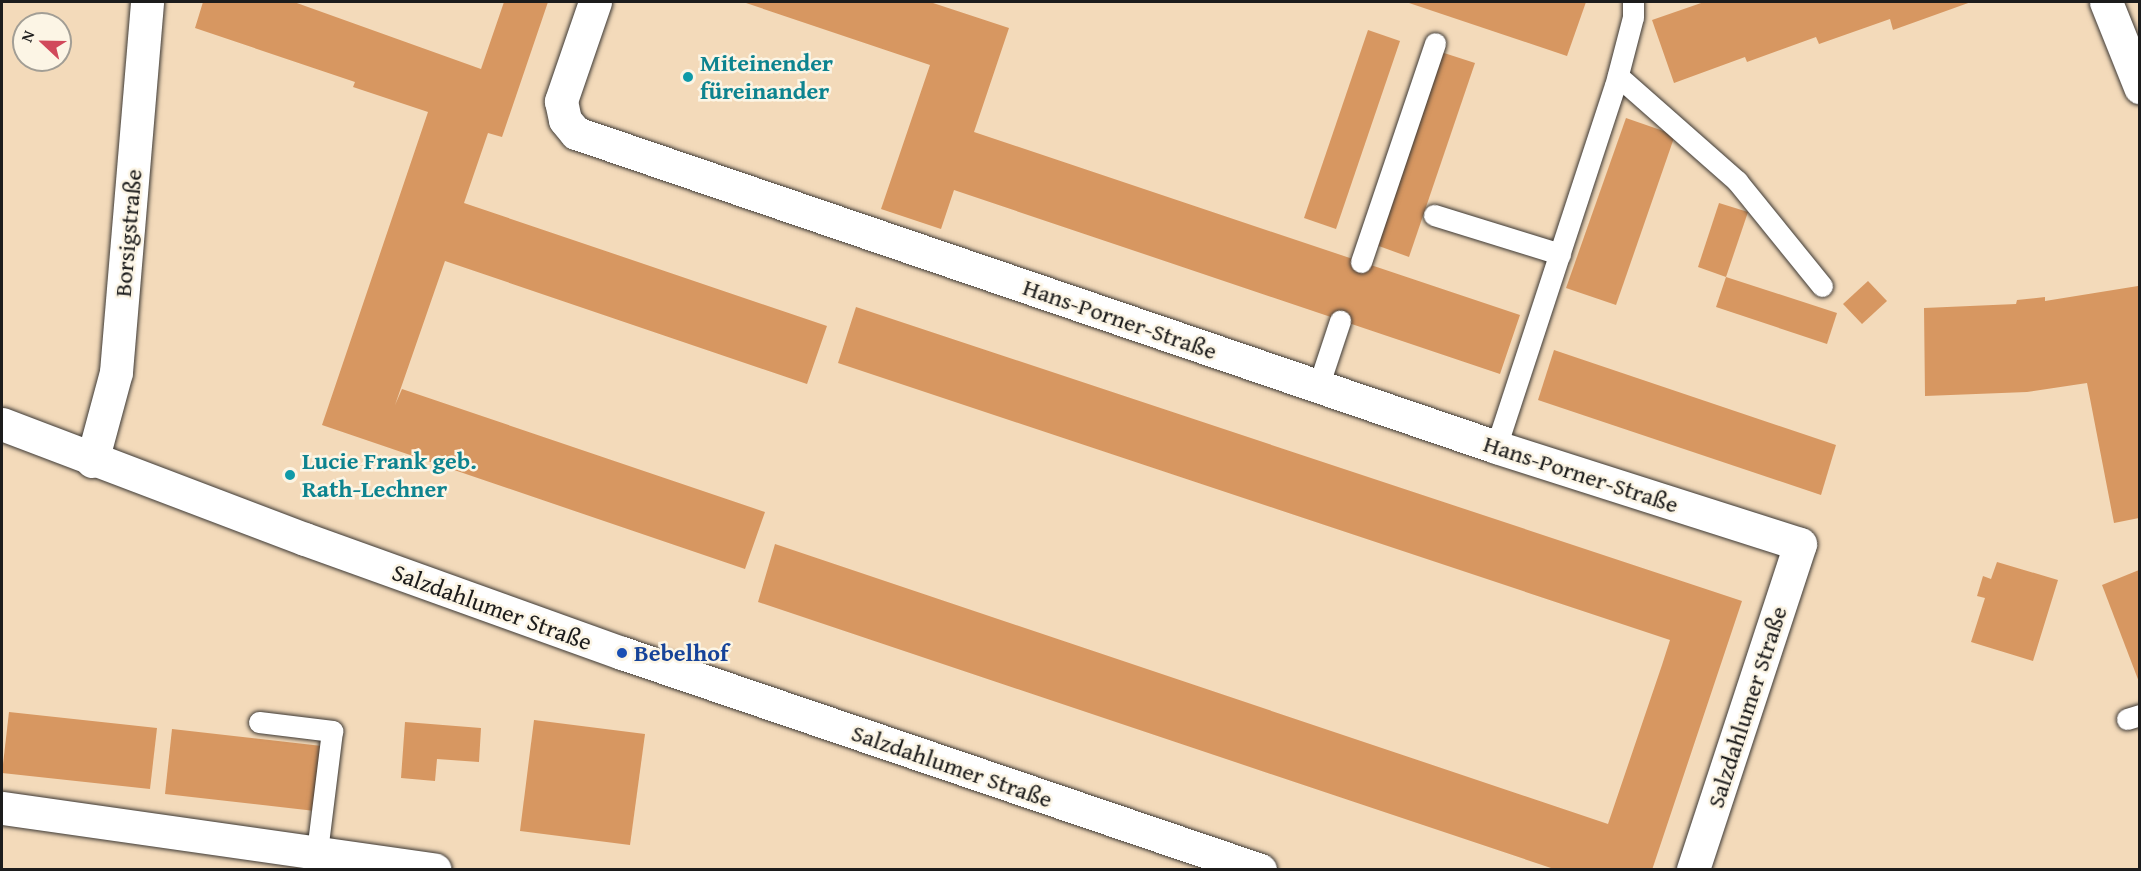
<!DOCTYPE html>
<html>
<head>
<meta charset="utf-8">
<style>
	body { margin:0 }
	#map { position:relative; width:2141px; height:871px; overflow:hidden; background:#f3daba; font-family:"Gentium Book Plus",serif }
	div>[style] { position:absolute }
	.building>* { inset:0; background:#d79761 }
	.roads { filter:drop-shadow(0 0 2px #3c3834) drop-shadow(0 0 2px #3c3834) }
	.service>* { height:21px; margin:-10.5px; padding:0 10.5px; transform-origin:10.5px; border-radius:10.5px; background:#fff }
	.minor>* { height:33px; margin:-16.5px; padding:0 16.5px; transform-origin:16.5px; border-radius:16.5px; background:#fff }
	.secondary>* { height:33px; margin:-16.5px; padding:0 16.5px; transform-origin:16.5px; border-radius:16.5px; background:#fff }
	.dots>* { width:16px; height:16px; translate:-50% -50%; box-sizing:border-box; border:3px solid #fcf5e5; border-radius:50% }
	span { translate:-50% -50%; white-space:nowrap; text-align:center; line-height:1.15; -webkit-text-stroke:5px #fcf5e5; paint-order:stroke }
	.culture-label { font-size:24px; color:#0d838f; font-weight:700 }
	.left { translate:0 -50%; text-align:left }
	.street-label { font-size:24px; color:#1c1c1c }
	.transit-label { font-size:24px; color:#164399; font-weight:700 }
	.frame { position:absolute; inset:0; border:3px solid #1c1c1c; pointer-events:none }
	.north { position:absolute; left:12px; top:12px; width:60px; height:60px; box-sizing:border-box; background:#fcf5e5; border:2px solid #a29e95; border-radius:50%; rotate:292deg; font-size:16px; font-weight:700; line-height:24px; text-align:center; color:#1c1c1c }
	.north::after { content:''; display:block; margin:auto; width:21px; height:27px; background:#d1495b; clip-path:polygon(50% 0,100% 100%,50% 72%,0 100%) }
</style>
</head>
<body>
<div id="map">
	<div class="building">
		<i style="clip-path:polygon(203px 2px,294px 2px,481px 69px,504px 2px,548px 2px,502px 137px,488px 133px,464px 203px,827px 326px,807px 384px,445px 261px,395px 405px,402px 389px,765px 512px,745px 569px,322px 425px,428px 112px,353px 87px,355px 82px,195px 28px)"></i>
		<i style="clip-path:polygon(743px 2px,930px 2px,1009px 28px,974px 132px,1520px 315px,1500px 374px,954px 190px,941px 229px,881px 209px,930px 65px)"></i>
		<i style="clip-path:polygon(1406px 2px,1586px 2px,1567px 56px)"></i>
		<i style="clip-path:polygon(1704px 2px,1971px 2px,1893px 30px,1890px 19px,1819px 44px,1816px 37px,1747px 62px,1745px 57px,1674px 83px,1652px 20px)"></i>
		<i style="clip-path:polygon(1368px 30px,1400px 41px,1336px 229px,1304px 218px)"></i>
		<i style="clip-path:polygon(1441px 52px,1475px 63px,1409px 257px,1376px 245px)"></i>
		<i style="clip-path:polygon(1626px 118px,1675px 135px,1616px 305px,1566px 288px)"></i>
		<i style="clip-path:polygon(1719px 203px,1748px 212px,1726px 277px,1698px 267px)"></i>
		<i style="clip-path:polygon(1726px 277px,1837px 313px,1827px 344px,1716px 307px)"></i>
		<i style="clip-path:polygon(1868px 281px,1887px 301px,1862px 324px,1843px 304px)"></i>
		<i style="clip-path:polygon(2138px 286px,2139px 518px,2114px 523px,2087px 383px,2027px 392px,1925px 396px,1924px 308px,2016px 304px,2017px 300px,2045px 297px,2045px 301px)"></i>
		<i style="clip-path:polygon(856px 307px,1742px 601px,1652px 870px,1557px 870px,758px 602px,775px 544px,1608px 824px,1662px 665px,1670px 640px,838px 363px)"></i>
		<i style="clip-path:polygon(1554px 350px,1836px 445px,1821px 495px,1538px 400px)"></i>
		<i style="clip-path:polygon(1997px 562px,2058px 580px,2033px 661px,1971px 642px,1985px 598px,1977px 596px,1983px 576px,1991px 579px)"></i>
		<i style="clip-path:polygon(2139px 570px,2139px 682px,2102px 585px)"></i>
		<i style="clip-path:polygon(9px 712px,157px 728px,150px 789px,2px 773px)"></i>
		<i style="clip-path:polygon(534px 720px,645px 734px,630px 845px,520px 831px)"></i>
		<i style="clip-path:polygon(405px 722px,481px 728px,479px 762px,437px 759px,435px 781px,401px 778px)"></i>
		<i style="clip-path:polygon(172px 729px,322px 746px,315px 811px,165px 794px)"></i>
	</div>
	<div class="roads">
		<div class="service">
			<i style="left:1618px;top:76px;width:159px;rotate:41.4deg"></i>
			<i style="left:1737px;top:181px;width:135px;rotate:51deg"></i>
			<i style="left:1434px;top:215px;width:132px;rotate:17.2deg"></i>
			<i style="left:1361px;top:262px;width:231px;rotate:-71.3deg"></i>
			<i style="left:1318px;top:387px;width:70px;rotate:-71.6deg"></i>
			<i style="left:1496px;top:447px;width:380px;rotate:-71.8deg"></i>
			<i style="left:1615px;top:86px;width:71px;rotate:-75.4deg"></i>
			<i style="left:1633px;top:17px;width:15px;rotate:-90deg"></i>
			<i style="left:2127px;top:719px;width:14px;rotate:-17deg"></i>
			<i style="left:259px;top:722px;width:74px;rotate:7deg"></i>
			<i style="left:332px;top:731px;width:122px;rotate:97.1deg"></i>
		</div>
		<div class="minor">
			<i style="left:595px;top:2px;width:105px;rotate:109deg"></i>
			<i style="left:561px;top:101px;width:19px;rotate:78deg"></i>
			<i style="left:565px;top:120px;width:17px;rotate:50deg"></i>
			<i style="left:576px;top:133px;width:972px;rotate:18.84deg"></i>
			<i style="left:1496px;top:447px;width:319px;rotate:17.7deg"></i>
			<i style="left:1800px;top:544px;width:343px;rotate:108.2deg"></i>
			<i style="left:2106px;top:2px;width:92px;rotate:68.2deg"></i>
			<i style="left:92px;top:461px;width:92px;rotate:-74.9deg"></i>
			<i style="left:116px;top:372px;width:371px;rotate:-85.2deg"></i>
			<i style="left:2px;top:808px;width:437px;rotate:8.1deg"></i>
		</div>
		<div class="secondary">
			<i style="left:2px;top:424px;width:324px;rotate:20.8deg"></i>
			<i style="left:305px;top:539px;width:337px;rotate:19.8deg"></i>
			<i style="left:622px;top:653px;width:674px;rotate:18.78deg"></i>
		</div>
	</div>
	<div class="dots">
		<i style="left:688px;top:77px;background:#0f9aa8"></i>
		<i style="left:290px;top:475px;background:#0f9aa8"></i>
		<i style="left:622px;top:653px;background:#1a4fb4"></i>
	</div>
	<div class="culture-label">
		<span class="left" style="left:700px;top:77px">Miteinender<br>füreinander</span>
		<span class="left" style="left:302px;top:475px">Lucie Frank geb.<br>Rath-Lechner</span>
	</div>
	<div class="street-label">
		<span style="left:128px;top:233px;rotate:-85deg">Borsigstraße</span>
		<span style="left:1120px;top:319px;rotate:19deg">Hans-Porner-Straße</span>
		<span style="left:1581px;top:474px;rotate:18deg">Hans-Porner-Straße</span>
		<span style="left:492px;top:607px;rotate:20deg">Salzdahlumer Straße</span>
		<span style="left:1747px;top:707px;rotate:-72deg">Salzdahlumer Straße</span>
		<span style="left:952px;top:766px;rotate:19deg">Salzdahlumer Straße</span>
	</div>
	<div class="transit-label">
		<span class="left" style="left:634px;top:653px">Bebelhof</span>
	</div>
	<div class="frame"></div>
	<div class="north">N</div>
</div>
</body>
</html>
